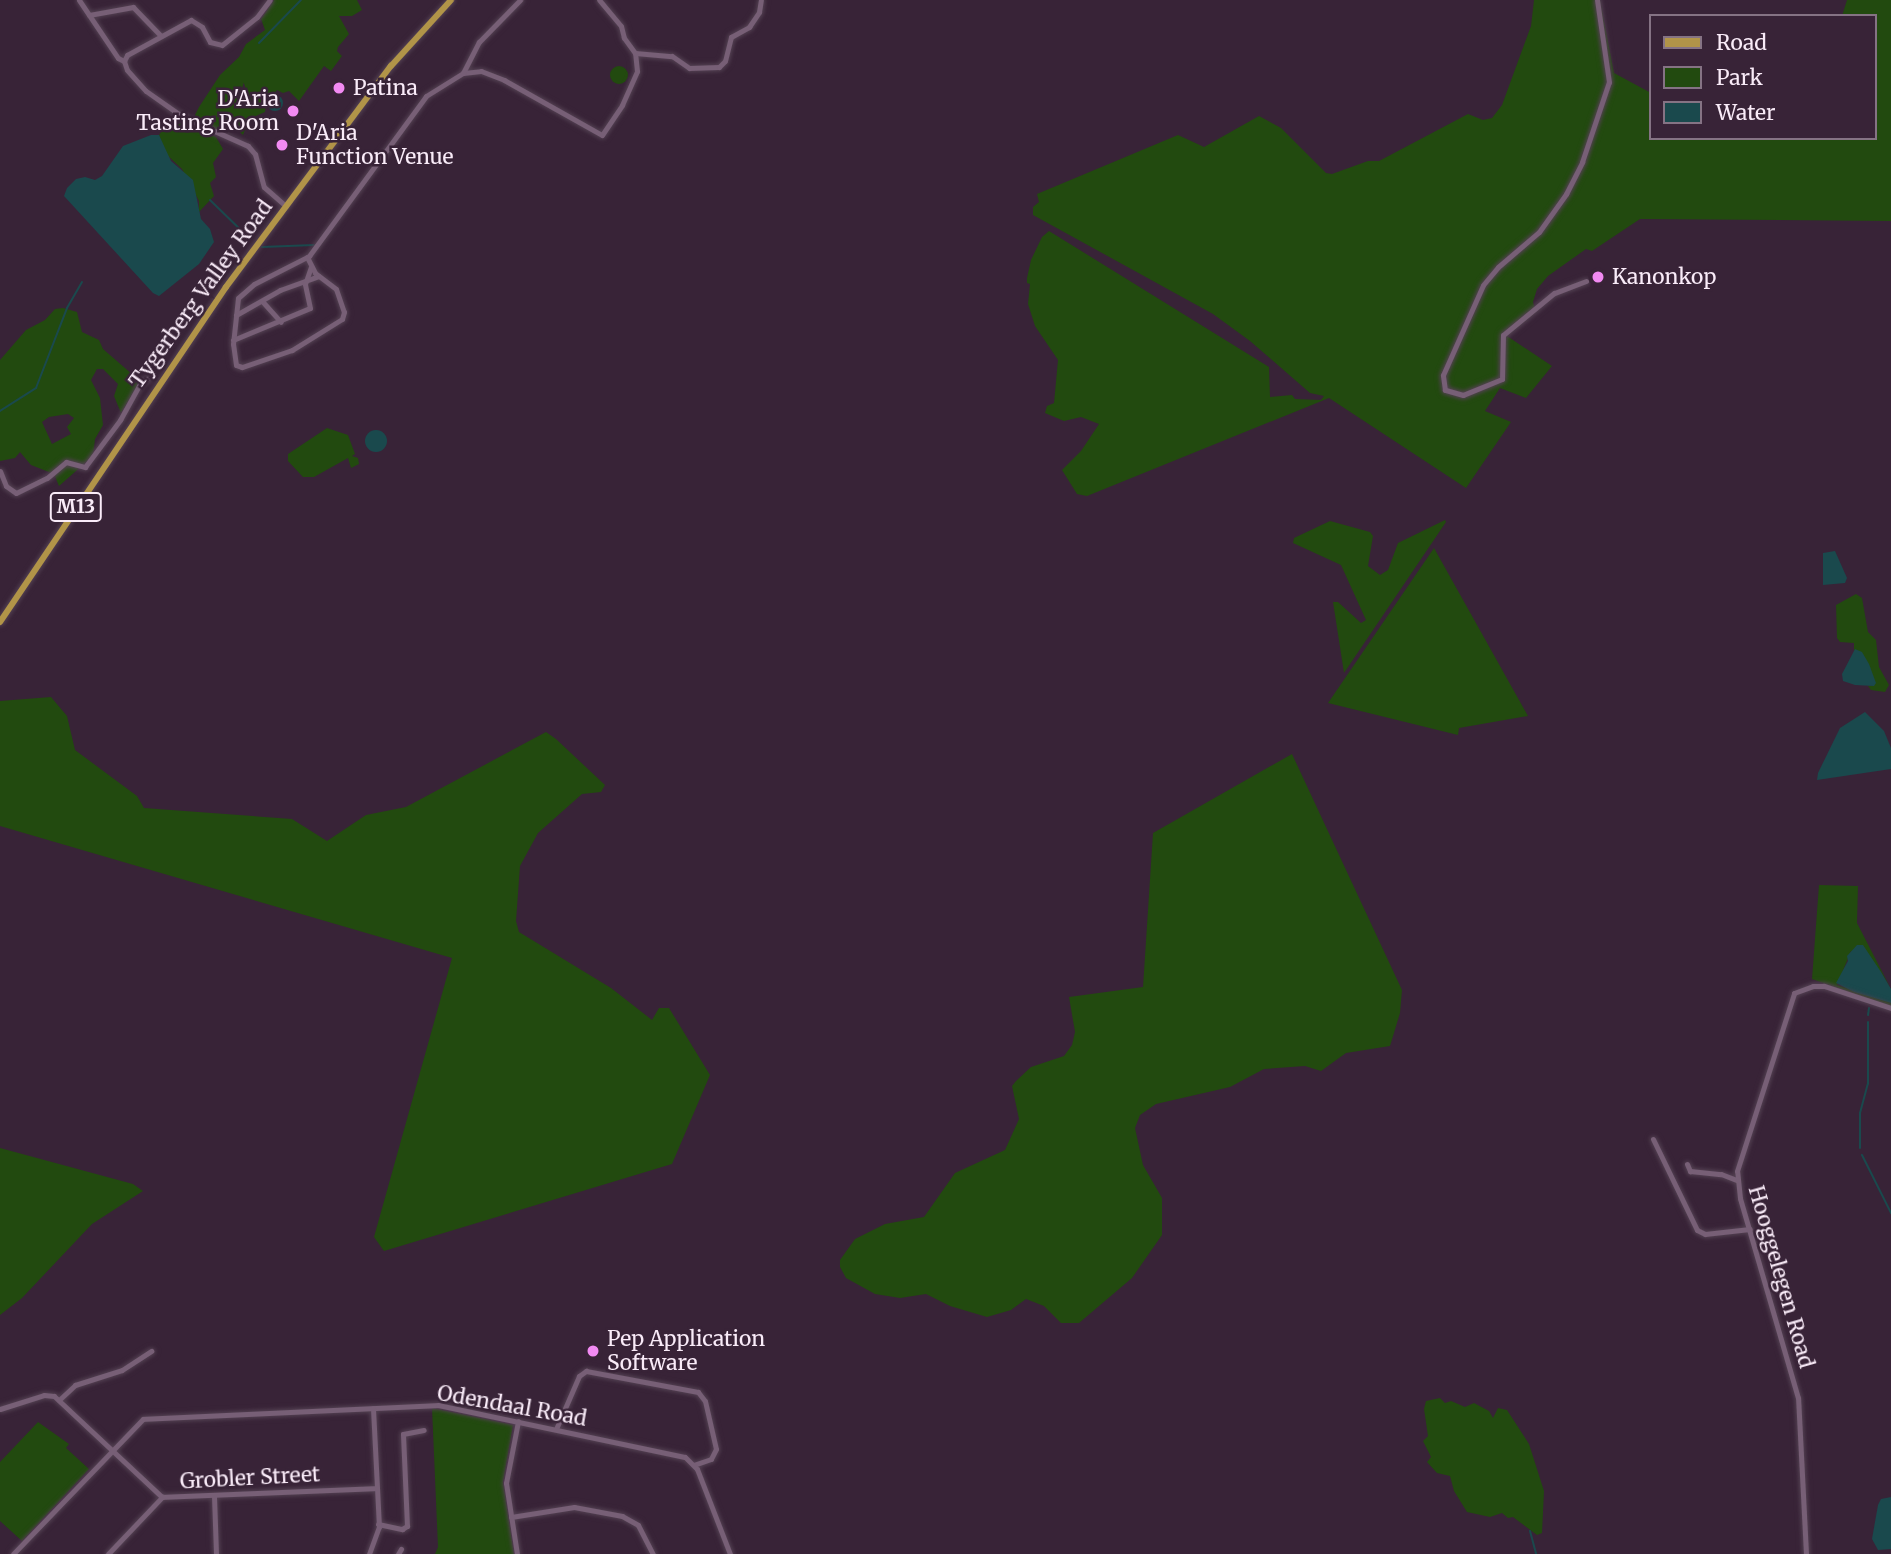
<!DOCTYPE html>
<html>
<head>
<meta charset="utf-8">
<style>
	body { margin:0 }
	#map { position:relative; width:1891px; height:1554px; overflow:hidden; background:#382337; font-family:Merriweather,serif }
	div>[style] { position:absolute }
	.green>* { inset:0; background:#224a0f }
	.round { border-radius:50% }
	.water>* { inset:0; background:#1a494d }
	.stream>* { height:2px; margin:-1px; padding:0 1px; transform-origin:1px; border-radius:1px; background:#1a494d }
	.roads { filter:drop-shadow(0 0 2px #534152) drop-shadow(0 0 2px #534152) }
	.minor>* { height:5px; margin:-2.5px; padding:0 2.5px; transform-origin:2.5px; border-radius:2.5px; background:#775f76 }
	.major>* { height:6px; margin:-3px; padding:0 3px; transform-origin:3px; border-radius:3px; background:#b19448 }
	.dots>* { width:19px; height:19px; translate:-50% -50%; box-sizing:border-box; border:4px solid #382337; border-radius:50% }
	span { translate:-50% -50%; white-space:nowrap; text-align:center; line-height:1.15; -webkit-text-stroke:5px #382337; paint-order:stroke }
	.shield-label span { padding:2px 5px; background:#382337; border:2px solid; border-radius:5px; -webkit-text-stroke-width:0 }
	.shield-label { font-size:19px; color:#f9ebf8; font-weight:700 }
	.poi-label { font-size:21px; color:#f9ebf8 }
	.left { translate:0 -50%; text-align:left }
	.right { translate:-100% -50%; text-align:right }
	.street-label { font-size:21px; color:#f9ebf8 }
	.legend { position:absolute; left:1649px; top:14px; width:228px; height:126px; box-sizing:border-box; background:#382337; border:2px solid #857384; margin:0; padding:9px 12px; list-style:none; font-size:21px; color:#f9ebf8 }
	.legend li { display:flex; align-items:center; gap:14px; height:35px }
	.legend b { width:35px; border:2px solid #857384 }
</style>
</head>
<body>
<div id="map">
	<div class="green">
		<i style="clip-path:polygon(274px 0,357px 0,362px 10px,352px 16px,339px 16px,349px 34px,338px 47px,337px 51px,342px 56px,331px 71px,324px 66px,299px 101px,289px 91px,283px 93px,277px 90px,266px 105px,265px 112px,249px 119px,243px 135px,238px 130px,222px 132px,196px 120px,195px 115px,199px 107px,220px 75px,239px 57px,246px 44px,265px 30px,261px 19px)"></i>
		<i style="clip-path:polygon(1534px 0,1600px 0,1614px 73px,1651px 93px,1651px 138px,1875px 138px,1875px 16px,1842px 16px,1847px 0,1891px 0,1891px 221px,1640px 219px,1592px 251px,1586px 249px,1548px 276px,1537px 289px,1533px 302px,1536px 312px,1507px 336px,1552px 366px,1526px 398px,1500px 388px,1485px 411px,1511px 422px,1466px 488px,1329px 398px,1087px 496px,1077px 494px,1062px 470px,1081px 451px,1099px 424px,1081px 417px,1064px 421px,1045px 413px,1047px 406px,1054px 403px,1058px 360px,1035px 326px,1028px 304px,1030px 284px,1027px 283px,1027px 278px,1031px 260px,1042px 237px,1049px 231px,1269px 367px,1270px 397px,1292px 395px,1295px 399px,1321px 400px,1324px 396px,1310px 393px,1250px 341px,1213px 314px,1033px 215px,1033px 207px,1039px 202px,1037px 194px,1178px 135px,1204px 147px,1259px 116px,1281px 128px,1326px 173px,1332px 174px,1368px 161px,1379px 161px,1468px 114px,1483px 120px,1492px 118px,1502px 105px,1531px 26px)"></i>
		<i class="round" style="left:610px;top:66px;width:18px;height:18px"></i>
		<i style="clip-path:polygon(183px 123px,216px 137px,223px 149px,213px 163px,216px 177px,210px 183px,214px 196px,199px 212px,199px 201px,182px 169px,166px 154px,159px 135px,163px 129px)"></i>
		<i style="clip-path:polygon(evenodd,63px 308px,77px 312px,82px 332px,99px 340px,103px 349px,140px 381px,121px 413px,114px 396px,118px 384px,103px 369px,97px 369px,91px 380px,100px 398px,103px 425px,95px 439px,93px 456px,59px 486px,54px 474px,31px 465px,20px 452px,15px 458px,0 461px,0 360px,26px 330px,45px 320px,55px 309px,63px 308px,68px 414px,74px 418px,67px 427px,71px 434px,52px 444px,42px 422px,49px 417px,68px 414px)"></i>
		<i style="clip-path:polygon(327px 428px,348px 435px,355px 454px,352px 456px,358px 458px,359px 464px,351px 468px,348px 458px,314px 477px,303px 477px,288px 461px,288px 454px)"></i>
		<i style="clip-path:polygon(1445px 520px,1446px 522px,1344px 673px,1333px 602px,1338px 602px,1361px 623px,1366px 620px,1341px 565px,1293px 543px,1294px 538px,1330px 521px,1370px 532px,1373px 536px,1368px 566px,1380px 575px,1388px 570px,1398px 543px)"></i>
		<i style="clip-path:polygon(1434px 548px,1528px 716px,1459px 728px,1458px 735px,1328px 703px)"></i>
		<i style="clip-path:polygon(1856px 594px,1862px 598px,1868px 632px,1876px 640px,1879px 667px,1889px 685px,1885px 692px,1871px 690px,1868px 686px,1874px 686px,1854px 650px,1854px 643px,1840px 642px,1837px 638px,1836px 605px)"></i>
		<i style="clip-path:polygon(51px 697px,67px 716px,75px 750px,137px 796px,144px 808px,292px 819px,327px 841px,366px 815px,406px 807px,546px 732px,556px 739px,605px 785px,601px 792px,582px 794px,538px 833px,520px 866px,516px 921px,519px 932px,611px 988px,652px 1020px,659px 1008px,669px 1008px,710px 1075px,672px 1164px,384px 1251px,374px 1237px,452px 958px,0 826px,0 701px)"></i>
		<i style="clip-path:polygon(1292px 754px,1402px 990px,1400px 1013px,1390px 1046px,1346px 1053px,1321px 1071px,1305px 1066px,1264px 1069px,1230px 1087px,1156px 1104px,1140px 1115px,1135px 1128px,1143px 1165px,1162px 1198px,1162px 1235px,1132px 1278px,1079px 1323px,1061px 1323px,1044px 1306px,1026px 1299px,1011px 1310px,987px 1317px,950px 1306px,926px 1294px,900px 1298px,875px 1294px,846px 1278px,840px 1267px,840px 1260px,855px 1239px,885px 1224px,924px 1217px,955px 1173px,1005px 1150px,1019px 1119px,1012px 1086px,1016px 1081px,1031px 1067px,1064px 1056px,1072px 1045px,1075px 1032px,1069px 997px,1143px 987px,1153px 833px)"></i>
		<i style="clip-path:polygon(1819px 885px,1858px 886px,1857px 923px,1891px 989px,1881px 972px,1851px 951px,1837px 985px,1891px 1003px,1891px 1007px,1812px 979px)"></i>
		<i style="clip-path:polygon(0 1148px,133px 1184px,143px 1191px,92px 1224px,22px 1298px,0 1315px)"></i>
		<i style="clip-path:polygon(1440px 1398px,1445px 1403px,1451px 1401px,1465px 1407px,1474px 1403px,1489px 1411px,1493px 1418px,1498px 1408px,1507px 1410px,1529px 1444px,1544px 1491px,1542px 1533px,1537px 1535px,1513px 1517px,1508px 1518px,1502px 1513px,1490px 1517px,1467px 1512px,1454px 1491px,1450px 1476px,1437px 1473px,1427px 1462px,1431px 1457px,1423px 1441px,1428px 1436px,1424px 1409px,1426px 1401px)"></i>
		<i style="clip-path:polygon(432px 1408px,513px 1425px,503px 1482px,514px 1554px,435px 1554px,438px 1547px)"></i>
		<i style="clip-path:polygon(38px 1422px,69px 1444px,66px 1448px,89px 1469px,22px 1541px,0 1521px,0 1462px)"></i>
	</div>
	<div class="water">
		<i class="round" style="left:267px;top:95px;width:16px;height:16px"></i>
		<i style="clip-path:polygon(151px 135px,159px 135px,171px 161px,193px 180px,201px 219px,210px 229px,214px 242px,199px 264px,159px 296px,153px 293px,64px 196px,67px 188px,76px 179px,85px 177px,95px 180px,102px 176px,123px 146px)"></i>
		<i class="round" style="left:365px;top:430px;width:22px;height:22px"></i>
		<i style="clip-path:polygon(1835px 551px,1847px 578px,1845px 583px,1823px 585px,1823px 553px)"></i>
		<i style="clip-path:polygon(1855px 649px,1862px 652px,1869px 664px,1876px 683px,1874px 686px,1855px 685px,1843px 681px,1842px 674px)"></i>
		<i style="clip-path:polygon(1865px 712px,1884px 731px,1891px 748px,1891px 769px,1817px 780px,1818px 773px,1840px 728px)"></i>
		<i style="clip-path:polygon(1857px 945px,1863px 945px,1881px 972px,1891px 989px,1891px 1003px,1854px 992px,1836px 983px,1848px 961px,1847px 956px)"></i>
		<i style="clip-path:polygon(1891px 1497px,1891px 1549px,1878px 1550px,1872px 1539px,1878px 1505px,1881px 1499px)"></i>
	</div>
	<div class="stream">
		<i style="left:259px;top:43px;width:60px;rotate:-45.7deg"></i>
		<i style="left:210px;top:200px;width:53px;rotate:44.2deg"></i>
		<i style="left:262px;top:247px;width:52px;rotate:-2.2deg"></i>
		<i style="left:0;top:411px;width:43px;rotate:-32.6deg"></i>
		<i style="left:36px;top:388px;width:86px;rotate:-68.8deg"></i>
		<i style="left:67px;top:308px;width:30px;rotate:-60deg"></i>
		<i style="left:1868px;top:1015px;width:7px;rotate:-82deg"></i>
		<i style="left:1860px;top:1148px;width:35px;rotate:-90deg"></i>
		<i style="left:1860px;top:1113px;width:30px;rotate:-75deg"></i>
		<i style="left:1868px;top:1084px;width:62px;rotate:-90deg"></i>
		<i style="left:1862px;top:1155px;width:65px;rotate:63.4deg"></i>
		<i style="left:1530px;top:1531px;width:24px;rotate:75deg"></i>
	</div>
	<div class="roads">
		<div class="minor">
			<i style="left:79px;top:0;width:70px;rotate:56.1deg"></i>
			<i style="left:118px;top:58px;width:7px;rotate:27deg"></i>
			<i style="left:124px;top:61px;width:9px;rotate:72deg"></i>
			<i style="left:127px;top:70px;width:28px;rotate:48deg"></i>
			<i style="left:146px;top:91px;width:45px;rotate:35.1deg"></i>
			<i style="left:183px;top:117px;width:71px;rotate:24deg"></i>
			<i style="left:248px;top:146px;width:11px;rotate:49deg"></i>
			<i style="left:255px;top:154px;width:34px;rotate:75deg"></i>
			<i style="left:264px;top:187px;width:29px;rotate:41deg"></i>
			<i style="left:89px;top:15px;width:45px;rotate:-10.3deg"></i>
			<i style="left:133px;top:7px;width:40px;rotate:46deg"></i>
			<i style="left:635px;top:53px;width:37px;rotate:5deg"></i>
			<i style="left:672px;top:56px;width:21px;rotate:35deg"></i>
			<i style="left:689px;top:68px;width:30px;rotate:-2deg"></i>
			<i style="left:719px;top:67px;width:8px;rotate:-45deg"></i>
			<i style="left:725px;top:61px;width:25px;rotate:-76deg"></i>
			<i style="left:731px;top:37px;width:21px;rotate:-29deg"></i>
			<i style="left:749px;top:27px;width:18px;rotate:-56deg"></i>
			<i style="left:759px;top:12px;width:12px;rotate:-81deg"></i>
			<i style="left:124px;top:61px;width:7px;rotate:-63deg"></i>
			<i style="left:127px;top:55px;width:73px;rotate:-28.7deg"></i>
			<i style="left:191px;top:20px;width:13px;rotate:32deg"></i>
			<i style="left:202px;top:27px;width:17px;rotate:62deg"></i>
			<i style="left:210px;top:42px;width:12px;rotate:14deg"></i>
			<i style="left:222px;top:45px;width:45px;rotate:-38.7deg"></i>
			<i style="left:257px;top:17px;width:21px;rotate:-53deg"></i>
			<i style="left:463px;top:73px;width:18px;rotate:-6deg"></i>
			<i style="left:481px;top:71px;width:25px;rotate:21deg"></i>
			<i style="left:504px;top:80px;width:112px;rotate:29.3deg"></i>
			<i style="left:602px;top:135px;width:36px;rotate:-56deg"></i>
			<i style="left:622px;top:105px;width:37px;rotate:-66deg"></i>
			<i style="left:637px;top:71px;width:18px;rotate:-96deg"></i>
			<i style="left:635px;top:53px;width:19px;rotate:-126deg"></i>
			<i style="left:624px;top:38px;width:12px;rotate:-104deg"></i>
			<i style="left:621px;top:26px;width:34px;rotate:-130deg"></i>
			<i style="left:307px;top:257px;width:18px;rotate:63deg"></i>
			<i style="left:315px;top:273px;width:26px;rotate:37deg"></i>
			<i style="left:336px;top:289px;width:24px;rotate:71deg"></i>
			<i style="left:344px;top:312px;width:7px;rotate:106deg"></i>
			<i style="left:342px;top:319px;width:59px;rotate:148.2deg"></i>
			<i style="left:292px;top:350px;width:53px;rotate:161.2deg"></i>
			<i style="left:242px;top:367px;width:6px;rotate:-162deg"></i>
			<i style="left:236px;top:365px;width:21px;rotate:-98deg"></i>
			<i style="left:233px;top:344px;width:46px;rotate:-83.8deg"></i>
			<i style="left:238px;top:298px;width:21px;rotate:-41deg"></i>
			<i style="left:254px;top:284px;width:62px;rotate:-27deg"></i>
			<i style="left:309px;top:256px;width:198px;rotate:-53.8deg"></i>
			<i style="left:426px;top:96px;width:44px;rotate:-31.9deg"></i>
			<i style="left:463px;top:73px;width:35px;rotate:-63deg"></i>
			<i style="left:479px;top:42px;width:59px;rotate:-45.7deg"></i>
			<i style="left:1586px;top:281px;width:34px;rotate:159deg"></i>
			<i style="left:1554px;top:293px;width:66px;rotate:140.5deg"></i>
			<i style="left:1503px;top:335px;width:44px;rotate:91.3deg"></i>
			<i style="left:1502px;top:379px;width:42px;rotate:157.7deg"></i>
			<i style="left:1463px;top:395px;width:19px;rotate:-164deg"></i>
			<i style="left:1445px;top:390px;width:15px;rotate:-98deg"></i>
			<i style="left:1443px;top:375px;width:98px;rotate:-66deg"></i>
			<i style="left:1483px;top:285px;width:23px;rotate:-50deg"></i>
			<i style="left:1498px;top:267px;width:54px;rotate:-40.5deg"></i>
			<i style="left:1539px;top:232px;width:47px;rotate:-54.6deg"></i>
			<i style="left:1566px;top:194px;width:36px;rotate:-63deg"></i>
			<i style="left:1582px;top:162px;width:84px;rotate:-71.4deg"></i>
			<i style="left:1609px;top:82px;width:83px;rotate:-98.3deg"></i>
			<i style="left:262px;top:301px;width:28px;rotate:48deg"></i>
			<i style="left:236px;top:315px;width:51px;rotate:-29.6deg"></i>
			<i style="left:280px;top:290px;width:41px;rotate:-19.7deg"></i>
			<i style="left:233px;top:340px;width:83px;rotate:-22.6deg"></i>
			<i style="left:310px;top:308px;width:25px;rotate:-102deg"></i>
			<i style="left:305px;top:284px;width:18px;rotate:-71deg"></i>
			<i style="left:0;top:471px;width:16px;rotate:68deg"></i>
			<i style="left:6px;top:486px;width:12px;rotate:35deg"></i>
			<i style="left:16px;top:493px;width:34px;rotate:-26deg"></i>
			<i style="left:47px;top:478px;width:25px;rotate:-40deg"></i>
			<i style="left:66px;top:462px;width:20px;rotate:15deg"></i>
			<i style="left:85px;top:467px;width:59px;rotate:-53.3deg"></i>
			<i style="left:120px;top:420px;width:43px;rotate:-61.1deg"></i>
			<i style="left:141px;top:382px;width:7px;rotate:-27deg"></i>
			<i style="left:1653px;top:1139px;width:101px;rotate:64.2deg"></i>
			<i style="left:1697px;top:1230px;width:9px;rotate:27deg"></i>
			<i style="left:1705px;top:1234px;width:45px;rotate:-6.3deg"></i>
			<i style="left:1687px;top:1164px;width:8px;rotate:67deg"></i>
			<i style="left:1690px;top:1171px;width:31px;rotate:6deg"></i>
			<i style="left:1721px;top:1174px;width:17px;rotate:21deg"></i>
			<i style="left:59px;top:1400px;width:22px;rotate:-43deg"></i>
			<i style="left:75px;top:1385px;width:49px;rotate:-17.7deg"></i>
			<i style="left:122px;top:1370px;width:35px;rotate:-33deg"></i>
			<i style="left:0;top:1409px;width:46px;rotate:-17.7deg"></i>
			<i style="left:44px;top:1395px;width:10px;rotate:6deg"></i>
			<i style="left:54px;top:1396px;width:148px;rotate:43.1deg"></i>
			<i style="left:556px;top:1429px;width:58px;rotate:-66.5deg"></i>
			<i style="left:579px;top:1376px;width:9px;rotate:-36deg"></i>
			<i style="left:586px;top:1371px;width:114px;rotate:10.6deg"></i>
			<i style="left:698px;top:1392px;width:11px;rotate:52deg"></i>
			<i style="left:705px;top:1401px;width:49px;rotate:77.1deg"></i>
			<i style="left:716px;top:1449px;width:11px;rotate:117deg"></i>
			<i style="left:711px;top:1459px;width:18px;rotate:161deg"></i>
			<i style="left:214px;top:1496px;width:58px;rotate:88deg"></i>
			<i style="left:162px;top:1497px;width:215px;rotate:-2.4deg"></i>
			<i style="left:511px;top:1517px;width:64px;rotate:-9deg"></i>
			<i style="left:574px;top:1507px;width:49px;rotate:10.6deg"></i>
			<i style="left:622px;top:1516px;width:18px;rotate:29deg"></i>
			<i style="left:638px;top:1525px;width:33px;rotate:63deg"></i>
			<i style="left:378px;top:1524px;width:25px;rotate:12deg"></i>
			<i style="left:402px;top:1529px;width:6px;rotate:-31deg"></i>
			<i style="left:407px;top:1526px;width:92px;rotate:-92.5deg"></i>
			<i style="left:403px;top:1434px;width:21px;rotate:-11deg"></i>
			<i style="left:13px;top:1554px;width:187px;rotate:-46.1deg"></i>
			<i style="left:143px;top:1419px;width:295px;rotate:-2.7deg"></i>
			<i style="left:438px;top:1405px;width:252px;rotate:11.9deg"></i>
			<i style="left:685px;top:1457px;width:17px;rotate:45deg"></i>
			<i style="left:697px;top:1469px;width:91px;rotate:68.8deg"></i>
			<i style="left:108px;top:1554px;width:79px;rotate:-46.5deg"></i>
			<i style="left:369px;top:1554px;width:29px;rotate:-70deg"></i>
			<i style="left:379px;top:1527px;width:119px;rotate:-92.9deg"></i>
			<i style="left:398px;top:1554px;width:6px;rotate:-59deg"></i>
			<i style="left:517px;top:1554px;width:72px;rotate:-98.8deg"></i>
			<i style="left:506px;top:1483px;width:63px;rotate:-79deg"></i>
			<i style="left:1806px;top:1554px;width:156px;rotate:-92.9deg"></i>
			<i style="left:1798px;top:1398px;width:208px;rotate:-106.2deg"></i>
			<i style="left:1740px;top:1198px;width:27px;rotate:-96deg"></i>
			<i style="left:1737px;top:1171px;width:187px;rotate:-72.2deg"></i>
			<i style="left:1794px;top:993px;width:20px;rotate:-20deg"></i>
			<i style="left:1813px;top:986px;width:11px"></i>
			<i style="left:1824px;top:986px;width:71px;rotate:18.2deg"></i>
		</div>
		<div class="major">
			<i style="left:0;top:622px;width:404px;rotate:-56deg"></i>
			<i style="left:226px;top:287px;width:276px;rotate:-53.3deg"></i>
			<i style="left:391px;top:66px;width:89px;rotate:-47.7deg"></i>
		</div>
	</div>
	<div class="dots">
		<i style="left:339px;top:88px;background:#f28af2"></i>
		<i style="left:293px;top:111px;background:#f28af2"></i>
		<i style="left:282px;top:145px;background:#f28af2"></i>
		<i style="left:1598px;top:277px;background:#f28af2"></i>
		<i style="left:593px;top:1351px;background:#f28af2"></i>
	</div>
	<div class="shield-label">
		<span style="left:76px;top:507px">M13</span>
	</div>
	<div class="poi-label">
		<span class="left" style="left:353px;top:88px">Patina</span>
		<span class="right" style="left:279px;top:111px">D'Aria<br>Tasting Room</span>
		<span class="left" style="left:296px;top:145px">D'Aria<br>Function Venue</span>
		<span class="left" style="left:1612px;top:277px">Kanonkop</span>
		<span class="left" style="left:607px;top:1351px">Pep Application<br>Software</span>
	</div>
	<div class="street-label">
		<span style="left:201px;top:294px;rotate:-54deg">Tygerberg Valley Road</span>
		<span style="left:1781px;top:1277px;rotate:74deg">Hooggelegen Road</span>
		<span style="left:512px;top:1406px;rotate:10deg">Odendaal Road</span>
		<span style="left:250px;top:1478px;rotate:-3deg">Grobler Street</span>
	</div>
	<ul class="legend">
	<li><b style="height:9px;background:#b19448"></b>Road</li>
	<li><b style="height:19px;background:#224a0f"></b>Park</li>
	<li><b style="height:19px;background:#1a494d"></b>Water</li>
	</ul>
</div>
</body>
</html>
